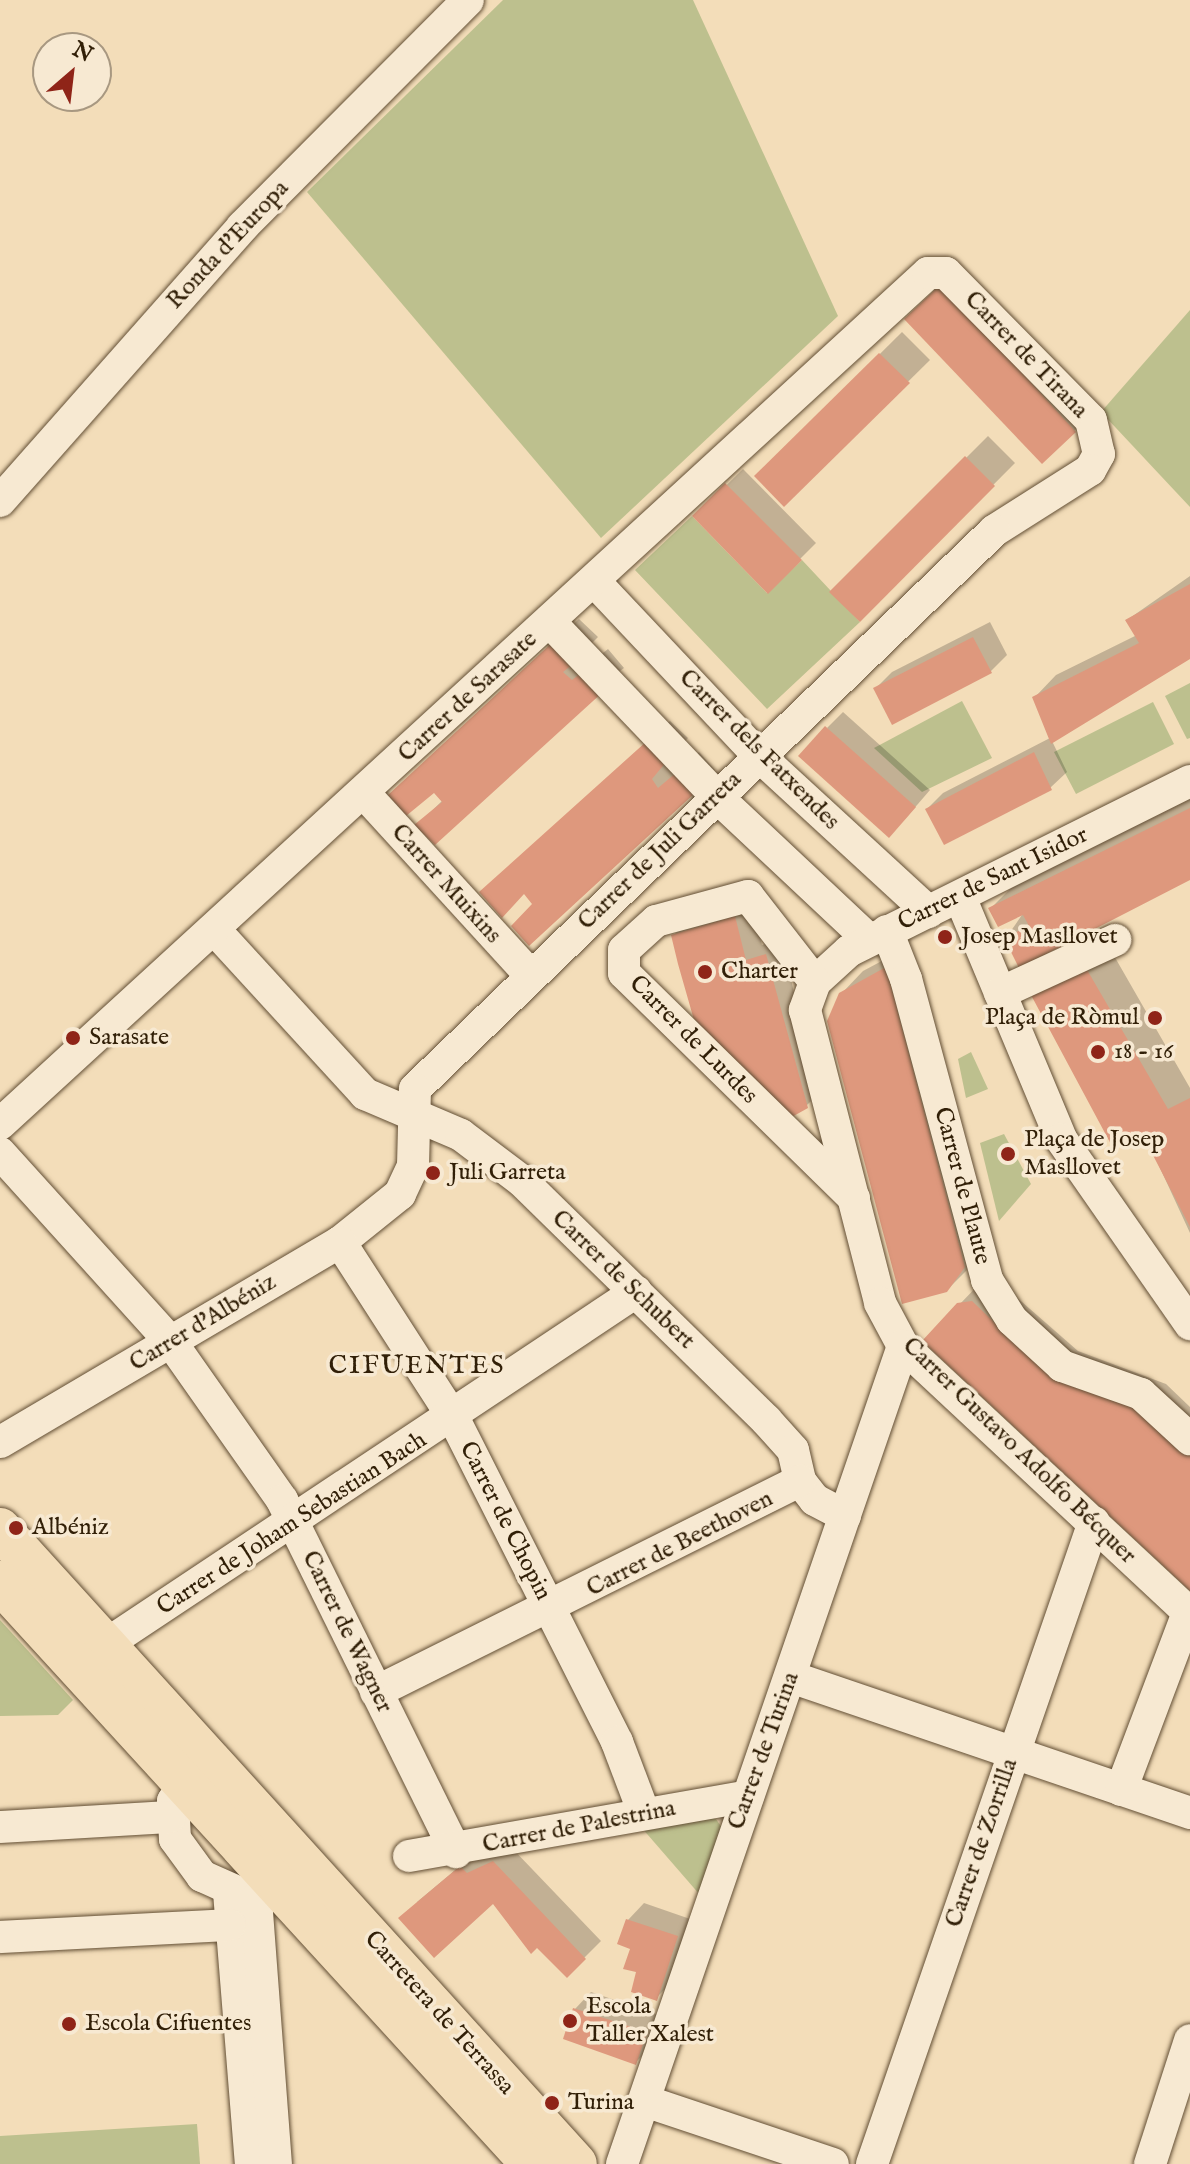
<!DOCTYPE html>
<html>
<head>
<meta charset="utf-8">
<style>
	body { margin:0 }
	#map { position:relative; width:1190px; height:2164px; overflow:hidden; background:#f3ddb9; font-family:"IM FELL English",serif }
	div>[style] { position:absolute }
	.green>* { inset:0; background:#bdc08e }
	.shadow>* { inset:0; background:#0003 }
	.building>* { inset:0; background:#de987d }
	.roads { filter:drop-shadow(0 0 2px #624e34) drop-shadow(0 0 2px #624e34) }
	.minor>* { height:32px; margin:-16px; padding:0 16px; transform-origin:16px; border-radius:16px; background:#f7e9d2 }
	.major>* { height:42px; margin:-21px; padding:0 21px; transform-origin:21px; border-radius:21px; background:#f3ddb9 }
	.dots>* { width:22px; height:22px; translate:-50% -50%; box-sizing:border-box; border:4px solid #f7e9d2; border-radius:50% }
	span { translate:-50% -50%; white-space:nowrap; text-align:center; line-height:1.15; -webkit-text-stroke:7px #f7e9d2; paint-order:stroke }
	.street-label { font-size:24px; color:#311f07 }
	.poi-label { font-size:24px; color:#311f07 }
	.left { translate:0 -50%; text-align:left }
	.right { translate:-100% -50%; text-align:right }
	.neighbourhood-label { font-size:26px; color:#311f07; letter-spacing:2px }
	.north { position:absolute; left:32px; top:32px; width:80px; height:80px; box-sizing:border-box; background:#f7e9d2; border:2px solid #a89881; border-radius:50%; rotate:28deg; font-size:22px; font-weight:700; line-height:32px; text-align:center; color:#311f07 }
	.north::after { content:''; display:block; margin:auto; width:28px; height:36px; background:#8f2418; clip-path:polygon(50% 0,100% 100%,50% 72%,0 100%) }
</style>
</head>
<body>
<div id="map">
	<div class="green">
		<i style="clip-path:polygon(503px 0,693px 0,838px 316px,601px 538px,307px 192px)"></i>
		<i style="clip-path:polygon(1190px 310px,1190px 507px,1101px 412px)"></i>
		<i style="clip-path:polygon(692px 516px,767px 593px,802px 560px,860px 622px,767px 709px,635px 570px)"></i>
		<i style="clip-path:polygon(1190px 683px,1190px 738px,1187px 739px,1165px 696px)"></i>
		<i style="clip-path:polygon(962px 701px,992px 758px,922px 792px,874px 748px)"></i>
		<i style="clip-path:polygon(1153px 702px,1174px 744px,1076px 794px,1054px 752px)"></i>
		<i style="clip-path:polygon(971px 1052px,988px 1089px,966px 1098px,958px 1059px)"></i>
		<i style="clip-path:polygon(1004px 1134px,1031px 1184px,999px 1221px,980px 1143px)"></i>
		<i style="clip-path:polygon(0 1620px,73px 1700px,58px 1715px,0 1716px)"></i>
		<i style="clip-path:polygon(713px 1815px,723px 1829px,700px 1895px,641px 1827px)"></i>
		<i style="clip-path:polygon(197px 2124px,200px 2164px,0 2164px,0 2136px)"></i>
	</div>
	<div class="shadow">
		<i style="clip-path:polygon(959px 269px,1091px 415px,1042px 461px)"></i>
		<i style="clip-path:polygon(902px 332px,930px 360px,784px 504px,757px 476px)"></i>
		<i style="clip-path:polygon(988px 436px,1015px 463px,860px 619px,832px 592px)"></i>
		<i style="clip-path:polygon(743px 469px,816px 543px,768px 591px,695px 516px)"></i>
		<i style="clip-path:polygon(1190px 576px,1190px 657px,1052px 741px,1067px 772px,1050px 788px,927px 809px,943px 793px,1050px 738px,1035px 697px,1056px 675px,1137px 635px,1127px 620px)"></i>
		<i style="clip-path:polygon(579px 619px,598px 637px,585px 650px,594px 660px,608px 649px,624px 668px,417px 825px,443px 800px,413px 773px)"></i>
		<i style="clip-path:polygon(990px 622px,1007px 655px,991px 671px,876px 688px,892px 672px)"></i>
		<i style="clip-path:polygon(843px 712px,930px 790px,905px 819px,827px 728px)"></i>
		<i style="clip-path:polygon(670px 721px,688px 738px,672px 756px,681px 768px,699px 752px,715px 770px,535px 904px,504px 871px)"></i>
		<i style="clip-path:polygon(1190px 798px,1190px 878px,1006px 938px,1024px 912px,990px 909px,1012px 887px)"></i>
		<i style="clip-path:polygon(751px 901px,762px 945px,782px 939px,817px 1095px,806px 1106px,674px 935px,690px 919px)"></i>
		<i style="clip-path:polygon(908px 947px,969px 1268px,946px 1291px,841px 994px,863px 971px)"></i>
		<i style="clip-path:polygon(1109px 947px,1190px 1088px,1190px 1233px,1142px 1129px,1033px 996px)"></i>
		<i style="clip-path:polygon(981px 1282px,1005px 1287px,1078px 1351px,1166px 1384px,1190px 1407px,1190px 1588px,959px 1305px)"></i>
		<i style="clip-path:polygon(510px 1846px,601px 1941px,567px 1975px,494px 1901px,417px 1902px,478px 1851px)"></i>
		<i style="clip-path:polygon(644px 1903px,693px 1920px,672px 1982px,656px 1998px,628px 1920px)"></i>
		<i style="clip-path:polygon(591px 1992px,662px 2016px,652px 2046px,636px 2062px,575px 2009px)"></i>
	</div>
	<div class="building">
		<i style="clip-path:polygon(941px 284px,1076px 432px,1042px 464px,904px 319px)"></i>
		<i style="clip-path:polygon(879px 353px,910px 383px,784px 507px,754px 476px)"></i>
		<i style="clip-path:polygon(965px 456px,995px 486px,860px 622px,829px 592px)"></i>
		<i style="clip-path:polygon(725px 483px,802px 560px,768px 594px,692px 516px)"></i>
		<i style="clip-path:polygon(1190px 584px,1190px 659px,1051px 744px,1032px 697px,1139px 643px,1125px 620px)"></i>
		<i style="clip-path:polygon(973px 637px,992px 673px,892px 725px,873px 688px)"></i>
		<i style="clip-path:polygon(556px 639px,578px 660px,563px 672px,572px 680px,585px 670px,604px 691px,435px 845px,414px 825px,442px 802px,434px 793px,406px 816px,388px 795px)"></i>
		<i style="clip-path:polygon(825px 726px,916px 807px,889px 838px,798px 756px)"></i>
		<i style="clip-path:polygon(647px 741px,667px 761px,652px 779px,658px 788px,677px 772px,695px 793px,529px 946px,511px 926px,532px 904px,524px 894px,502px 918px,479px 892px)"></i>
		<i style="clip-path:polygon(1034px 752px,1052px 790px,944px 845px,925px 809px)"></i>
		<i style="clip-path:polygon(1190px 808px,1190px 880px,1019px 968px,1004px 938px,1029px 926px,1023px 915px,998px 927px,988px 908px)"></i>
		<i style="clip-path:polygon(735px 916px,746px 960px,766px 954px,808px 1108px,790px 1118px,694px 1020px,678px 964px,671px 935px)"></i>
		<i style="clip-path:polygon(886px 967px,965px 1267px,947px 1292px,902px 1304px,827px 1021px,839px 993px)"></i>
		<i style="clip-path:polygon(1086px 968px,1168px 1109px,1190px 1098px,1190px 1227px,1141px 1132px,1113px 1148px,1031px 995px)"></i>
		<i style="clip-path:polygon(972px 1301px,1023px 1350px,1144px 1405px,1190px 1449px,1190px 1591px,922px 1341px,957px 1303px)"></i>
		<i style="clip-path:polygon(493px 1861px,586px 1959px,567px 1978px,537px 1948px,531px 1954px,493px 1904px,434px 1958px,398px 1918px,460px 1866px,467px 1873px)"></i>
		<i style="clip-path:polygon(626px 1919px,678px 1936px,657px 2001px,631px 1992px,636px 1972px,623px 1969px,630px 1949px,617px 1944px)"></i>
		<i style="clip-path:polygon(573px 2008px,647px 2032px,636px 2065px,563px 2039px)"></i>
	</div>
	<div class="roads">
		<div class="minor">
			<i style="left:0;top:501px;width:366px;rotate:-48.5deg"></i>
			<i style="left:242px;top:227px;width:320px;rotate:-45.1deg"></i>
			<i style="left:595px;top:582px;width:238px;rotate:46.7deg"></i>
			<i style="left:758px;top:755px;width:232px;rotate:42.6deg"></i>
			<i style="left:550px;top:622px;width:243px;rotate:46.3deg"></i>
			<i style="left:718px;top:798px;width:207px;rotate:43.2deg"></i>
			<i style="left:1190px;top:781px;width:381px;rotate:153.5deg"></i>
			<i style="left:849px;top:951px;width:46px;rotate:137.6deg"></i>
			<i style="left:815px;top:982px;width:30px;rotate:110deg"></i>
			<i style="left:805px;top:1010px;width:302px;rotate:75.6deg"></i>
			<i style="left:880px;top:1303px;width:49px;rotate:61.9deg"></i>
			<i style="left:903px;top:1346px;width:393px;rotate:43deg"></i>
			<i style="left:364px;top:793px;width:245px;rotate:47.6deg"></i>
			<i style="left:960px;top:897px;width:262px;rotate:67.3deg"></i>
			<i style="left:1061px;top:1139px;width:226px;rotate:55.1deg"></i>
			<i style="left:214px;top:929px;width:224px;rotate:47.5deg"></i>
			<i style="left:365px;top:1094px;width:104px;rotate:23.1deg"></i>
			<i style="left:461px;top:1135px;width:76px;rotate:37deg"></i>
			<i style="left:522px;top:1181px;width:342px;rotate:44.4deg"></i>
			<i style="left:766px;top:1420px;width:40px;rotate:48deg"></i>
			<i style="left:793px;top:1450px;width:32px;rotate:77deg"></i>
			<i style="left:800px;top:1481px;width:24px;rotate:52deg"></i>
			<i style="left:815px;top:1500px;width:34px;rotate:28deg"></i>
			<i style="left:887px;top:931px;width:52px;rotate:68.4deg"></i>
			<i style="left:906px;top:979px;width:312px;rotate:74.9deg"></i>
			<i style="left:987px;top:1280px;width:47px;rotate:58deg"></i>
			<i style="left:1012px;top:1320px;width:68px;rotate:42.6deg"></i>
			<i style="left:1062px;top:1366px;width:84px;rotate:19.5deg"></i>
			<i style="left:1141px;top:1394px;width:67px;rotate:42.6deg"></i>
			<i style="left:815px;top:982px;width:109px;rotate:-127.9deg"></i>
			<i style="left:748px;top:896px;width:95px;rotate:164.8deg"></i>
			<i style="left:656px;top:921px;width:43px;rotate:137.8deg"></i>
			<i style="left:624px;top:950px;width:23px;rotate:90deg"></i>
			<i style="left:624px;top:973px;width:322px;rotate:44.4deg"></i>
			<i style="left:1000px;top:993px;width:127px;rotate:-24.7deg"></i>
			<i style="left:0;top:1124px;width:1259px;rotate:-42.52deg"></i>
			<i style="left:928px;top:273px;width:18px"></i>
			<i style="left:946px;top:273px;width:206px;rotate:45.4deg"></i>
			<i style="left:1091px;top:420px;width:35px;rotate:77deg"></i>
			<i style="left:1099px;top:454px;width:18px;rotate:119deg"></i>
			<i style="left:1090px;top:470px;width:114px;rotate:147.6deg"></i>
			<i style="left:994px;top:531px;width:804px;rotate:136.06deg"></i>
			<i style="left:415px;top:1089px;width:77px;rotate:91.5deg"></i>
			<i style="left:413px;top:1166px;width:31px;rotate:115deg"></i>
			<i style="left:400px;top:1194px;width:77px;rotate:141.3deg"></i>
			<i style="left:340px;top:1242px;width:394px;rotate:149.5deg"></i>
			<i style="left:0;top:1153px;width:255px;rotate:47.9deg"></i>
			<i style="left:171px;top:1342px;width:193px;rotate:54.9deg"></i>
			<i style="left:282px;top:1500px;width:393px;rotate:63.7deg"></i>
			<i style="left:340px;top:1242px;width:211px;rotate:57.2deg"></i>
			<i style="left:454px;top:1419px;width:362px;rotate:63.2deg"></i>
			<i style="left:617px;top:1742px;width:76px;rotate:69.2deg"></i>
			<i style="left:105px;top:1645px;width:638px;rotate:-33.62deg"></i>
			<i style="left:791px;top:1677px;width:422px;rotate:18.8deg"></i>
			<i style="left:376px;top:1692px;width:474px;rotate:-26.5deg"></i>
			<i style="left:204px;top:1777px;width:21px;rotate:163deg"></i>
			<i style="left:184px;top:1783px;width:21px;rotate:121deg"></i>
			<i style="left:173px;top:1801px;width:38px;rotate:87deg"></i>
			<i style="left:175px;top:1839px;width:46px;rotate:53.9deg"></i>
			<i style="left:202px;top:1876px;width:54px;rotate:24.2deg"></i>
			<i style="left:1121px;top:1790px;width:189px;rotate:-69.3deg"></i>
			<i style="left:0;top:1827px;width:170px;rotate:-3.4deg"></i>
			<i style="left:409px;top:1856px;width:344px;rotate:-10deg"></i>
			<i style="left:229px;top:1892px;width:273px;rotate:85.4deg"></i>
			<i style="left:256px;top:1899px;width:266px;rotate:85.7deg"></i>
			<i style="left:0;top:1937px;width:230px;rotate:-3deg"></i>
			<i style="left:645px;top:2101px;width:198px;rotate:18.5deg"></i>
			<i style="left:622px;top:2164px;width:865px;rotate:-71.04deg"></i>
			<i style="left:872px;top:2164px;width:679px;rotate:-70.92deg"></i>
			<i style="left:1150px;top:2164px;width:130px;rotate:-72.1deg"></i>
		</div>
		<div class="major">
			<i style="left:0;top:1529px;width:857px;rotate:47.79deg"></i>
			<i style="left:0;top:1582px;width:789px;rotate:47.57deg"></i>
		</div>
	</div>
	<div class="dots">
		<i style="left:945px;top:937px;background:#8f2418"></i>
		<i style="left:705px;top:972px;background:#8f2418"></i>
		<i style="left:1155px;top:1018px;background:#8f2418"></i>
		<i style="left:73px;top:1038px;background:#8f2418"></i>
		<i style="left:1098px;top:1052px;background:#8f2418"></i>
		<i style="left:1008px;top:1154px;background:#8f2418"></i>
		<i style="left:433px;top:1173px;background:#8f2418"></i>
		<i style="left:16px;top:1528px;background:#8f2418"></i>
		<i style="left:570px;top:2021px;background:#8f2418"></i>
		<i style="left:69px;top:2024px;background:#8f2418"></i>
		<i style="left:552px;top:2103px;background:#8f2418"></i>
	</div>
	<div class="street-label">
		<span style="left:228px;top:245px;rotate:-47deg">Ronda d'Europa</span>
		<span style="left:1026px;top:355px;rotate:46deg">Carrer de Tirana</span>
		<span style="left:468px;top:697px;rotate:-43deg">Carrer de Sarasate</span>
		<span style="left:759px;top:750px;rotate:45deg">Carrer dels Fatxendes</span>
		<span style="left:660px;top:851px;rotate:-44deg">Carrer de Juli Garreta</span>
		<span style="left:993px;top:879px;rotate:-26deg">Carrer de Sant Isidor</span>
		<span style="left:446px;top:884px;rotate:48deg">Carrer Muixins</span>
		<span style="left:693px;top:1040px;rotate:45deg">Carrer de Lurdes</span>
		<span style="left:962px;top:1186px;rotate:75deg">Carrer de Plaute</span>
		<span style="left:623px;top:1280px;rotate:44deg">Carrer de Schubert</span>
		<span style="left:203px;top:1323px;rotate:-31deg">Carrer d'Albéniz</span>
		<span style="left:1019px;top:1451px;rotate:44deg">Carrer Gustavo Adolfo Bécquer</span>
		<span style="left:505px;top:1521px;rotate:63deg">Carrer de Chopin</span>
		<span style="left:292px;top:1524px;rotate:-33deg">Carrer de Joham Sebastian Bach</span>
		<span style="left:680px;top:1544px;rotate:-27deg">Carrer de Beethoven</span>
		<span style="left:347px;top:1632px;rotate:64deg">Carrer de Wagner</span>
		<span style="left:764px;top:1751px;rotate:-70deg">Carrer de Turina</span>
		<span style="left:579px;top:1827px;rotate:-11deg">Carrer de Palestrina</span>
		<span style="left:982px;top:1843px;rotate:-71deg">Carrer de Zorrilla</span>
		<span style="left:439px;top:2013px;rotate:48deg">Carretera de Terrassa</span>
	</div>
	<div class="poi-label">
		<span class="left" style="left:961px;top:937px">Josep Masllovet</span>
		<span class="left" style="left:721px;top:972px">Charter</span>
		<span class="right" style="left:1139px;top:1018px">Plaça de Ròmul</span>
		<span class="left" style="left:89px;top:1038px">Sarasate</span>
		<span class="left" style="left:1114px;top:1052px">18 - 16</span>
		<span class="left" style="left:1024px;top:1154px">Plaça de Josep<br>Masllovet</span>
		<span class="left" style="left:449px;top:1173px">Juli Garreta</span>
		<span class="left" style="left:32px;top:1528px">Albéniz</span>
		<span class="left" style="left:586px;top:2021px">Escola<br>Taller Xalest</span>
		<span class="left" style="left:85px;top:2024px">Escola Cifuentes</span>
		<span class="left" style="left:568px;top:2103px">Turina</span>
	</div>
	<div class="neighbourhood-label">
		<span style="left:417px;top:1366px">CIFUENTES</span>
	</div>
	<div class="north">N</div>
</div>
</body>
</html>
